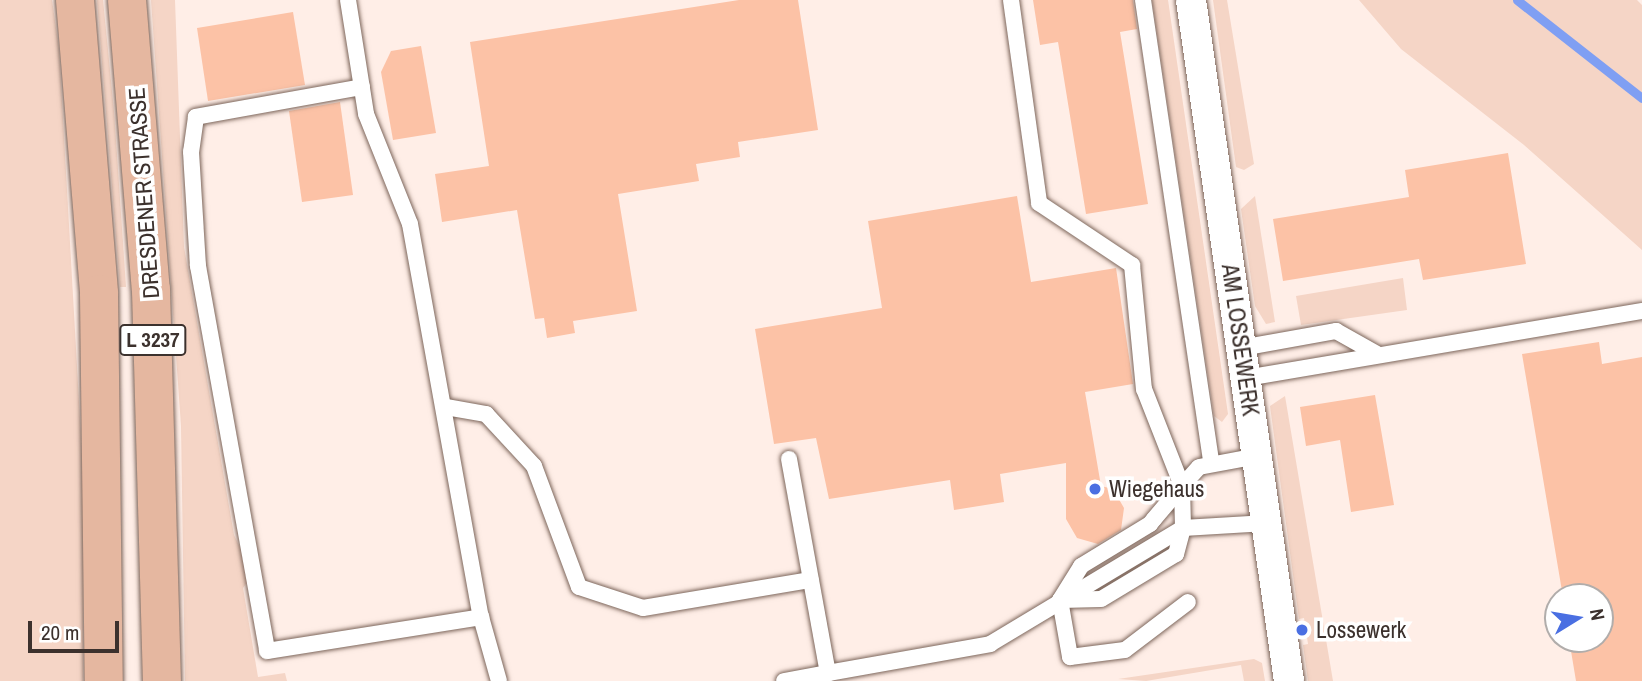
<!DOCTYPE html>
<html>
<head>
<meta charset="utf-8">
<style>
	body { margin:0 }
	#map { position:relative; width:1642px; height:681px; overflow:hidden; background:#ffeee7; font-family:"Archivo Narrow",sans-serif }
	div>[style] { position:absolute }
	.green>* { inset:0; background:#f5d5c6 }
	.stream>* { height:9px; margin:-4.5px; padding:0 4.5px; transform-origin:4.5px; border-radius:4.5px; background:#7f9ff3 }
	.building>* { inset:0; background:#fcc2a6 }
	.roads { filter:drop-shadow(0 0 2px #7d665b) drop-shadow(0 0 2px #7d665b) }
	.lane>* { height:16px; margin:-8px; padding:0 8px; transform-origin:8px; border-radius:8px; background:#fff }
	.street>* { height:30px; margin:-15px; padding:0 15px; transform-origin:15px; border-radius:15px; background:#fff }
	.primary>* { height:38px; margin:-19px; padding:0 19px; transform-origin:19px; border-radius:19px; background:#e5b7a0 }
	.dots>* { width:19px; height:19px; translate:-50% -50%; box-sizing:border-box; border:4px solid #fff; border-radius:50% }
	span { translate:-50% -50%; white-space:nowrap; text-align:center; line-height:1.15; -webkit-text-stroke:7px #fff; paint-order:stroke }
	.shield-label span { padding:2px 5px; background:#fff; border:2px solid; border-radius:5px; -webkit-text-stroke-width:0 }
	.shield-label { font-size:21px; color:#3c312d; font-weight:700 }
	.street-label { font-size:23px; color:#3c312d }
	.poi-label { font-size:23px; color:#3c312d }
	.left { translate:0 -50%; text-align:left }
	.north { position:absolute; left:1544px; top:583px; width:70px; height:70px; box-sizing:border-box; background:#fff; border:2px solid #b1adab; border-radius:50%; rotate:79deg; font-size:19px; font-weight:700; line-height:28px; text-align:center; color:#3c312d }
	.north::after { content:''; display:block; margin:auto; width:24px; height:32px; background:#4a6fe2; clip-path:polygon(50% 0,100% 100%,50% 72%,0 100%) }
	.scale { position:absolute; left:28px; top:621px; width:91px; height:32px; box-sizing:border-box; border:4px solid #3c312d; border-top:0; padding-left:9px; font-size:21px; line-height:24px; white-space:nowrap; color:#3c312d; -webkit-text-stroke:5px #fff; paint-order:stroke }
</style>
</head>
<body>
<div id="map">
	<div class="green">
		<i style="clip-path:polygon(0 0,52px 0,59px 49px,83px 472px,83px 681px,0 681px)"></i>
		<i style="clip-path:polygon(97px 0,103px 0,114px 111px,126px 287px,120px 287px)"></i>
		<i style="clip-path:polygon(151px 0,175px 0,184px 247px,234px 535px,245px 558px,248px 581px,243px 588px,258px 677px,285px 673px,287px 681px,185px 681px,181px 426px)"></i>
		<i style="clip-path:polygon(1152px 0,1168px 0,1228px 414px,1222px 422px,1214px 416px)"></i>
		<i style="clip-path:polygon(1213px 0,1227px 0,1254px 164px,1244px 170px,1236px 167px)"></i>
		<i style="clip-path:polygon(1359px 0,1637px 0,1642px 5px,1642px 250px,1524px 145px,1401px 49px)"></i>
		<i style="clip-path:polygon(1255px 196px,1275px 322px,1266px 324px,1255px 306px,1241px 209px)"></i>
		<i style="clip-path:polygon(1403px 278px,1407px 310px,1301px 325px,1296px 296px)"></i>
		<i style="clip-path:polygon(1285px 396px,1333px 681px,1308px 681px,1303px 645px,1308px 644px,1304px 618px,1299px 619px,1270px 406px)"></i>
		<i style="clip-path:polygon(1254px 659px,1262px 663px,1265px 681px,1244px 681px,1241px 665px,1146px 681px,1118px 679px)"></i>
	</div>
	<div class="stream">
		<i style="left:1517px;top:0;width:159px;rotate:38.1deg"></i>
	</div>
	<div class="building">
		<i style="clip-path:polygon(739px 0,798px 0,818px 130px,738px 142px,740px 157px,696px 164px,699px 181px,618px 194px,637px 311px,573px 321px,575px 333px,547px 338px,544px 318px,535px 319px,517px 210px,442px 222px,435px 174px,489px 166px,470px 42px)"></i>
		<i style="clip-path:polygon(1033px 0,1133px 0,1137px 29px,1120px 32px,1148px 204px,1086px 214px,1058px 42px,1040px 45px)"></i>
		<i style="clip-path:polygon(293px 12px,305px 85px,208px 101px,197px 28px)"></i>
		<i style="clip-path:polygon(421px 46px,436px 133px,393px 140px,381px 72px,391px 51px)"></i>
		<i style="clip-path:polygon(340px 102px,353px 195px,302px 202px,289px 111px)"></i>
		<i style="clip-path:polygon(1508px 153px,1526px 264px,1423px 280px,1419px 259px,1283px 281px,1273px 219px,1409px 197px,1405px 170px)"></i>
		<i style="clip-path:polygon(1017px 196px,1031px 282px,1116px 268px,1133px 384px,1085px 392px,1101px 486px,1113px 489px,1124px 508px,1121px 530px,1098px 544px,1077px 538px,1066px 519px,1066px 463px,1000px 474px,1004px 502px,954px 510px,950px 480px,829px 499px,816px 438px,774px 444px,755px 329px,882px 308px,868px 221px)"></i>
		<i style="clip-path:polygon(1599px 342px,1602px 364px,1642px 357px,1642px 681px,1576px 681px,1569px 639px,1600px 639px,1600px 597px,1563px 597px,1522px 354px)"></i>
		<i style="clip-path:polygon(1375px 395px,1394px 505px,1351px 512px,1340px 440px,1306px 446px,1300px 407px)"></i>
	</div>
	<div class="roads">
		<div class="lane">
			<i style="left:348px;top:0;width:115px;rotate:81deg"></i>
			<i style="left:366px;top:114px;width:118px;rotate:68.2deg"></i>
			<i style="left:410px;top:224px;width:399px;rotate:79.8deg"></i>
			<i style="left:481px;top:617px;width:66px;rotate:74.3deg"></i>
			<i style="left:1011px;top:0;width:205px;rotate:82.1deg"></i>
			<i style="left:1039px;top:203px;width:112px;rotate:33.7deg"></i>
			<i style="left:1132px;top:265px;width:125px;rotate:84.5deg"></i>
			<i style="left:1144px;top:389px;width:104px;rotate:68.6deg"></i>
			<i style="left:1182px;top:486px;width:42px;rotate:88.6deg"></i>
			<i style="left:1183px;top:528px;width:27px;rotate:105deg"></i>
			<i style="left:1176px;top:554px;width:87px;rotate:149deg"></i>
			<i style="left:1101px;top:599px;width:41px;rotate:178.6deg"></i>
			<i style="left:1060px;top:600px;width:40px;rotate:-58deg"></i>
			<i style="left:1081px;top:566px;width:81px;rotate:-31.3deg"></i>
			<i style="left:1150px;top:524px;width:6px;rotate:-51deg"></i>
			<i style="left:1154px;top:519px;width:43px;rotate:-49.7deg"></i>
			<i style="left:1182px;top:486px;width:25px;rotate:-48deg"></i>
			<i style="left:1199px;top:467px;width:59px;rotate:-10.7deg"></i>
			<i style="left:1143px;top:0;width:467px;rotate:81.6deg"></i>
			<i style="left:362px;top:87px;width:169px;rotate:169.8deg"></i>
			<i style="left:196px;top:117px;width:35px;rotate:98deg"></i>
			<i style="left:191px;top:152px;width:114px;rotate:86.5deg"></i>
			<i style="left:198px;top:266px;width:391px;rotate:79.8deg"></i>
			<i style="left:267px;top:651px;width:217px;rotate:-9deg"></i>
			<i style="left:1241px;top:348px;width:97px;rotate:-10.1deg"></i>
			<i style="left:1336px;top:331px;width:49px;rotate:29.2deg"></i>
			<i style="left:1246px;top:378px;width:402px;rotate:-9.6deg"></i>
			<i style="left:446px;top:407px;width:41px;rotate:9.9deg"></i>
			<i style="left:486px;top:414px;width:71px;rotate:47.3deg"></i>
			<i style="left:534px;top:466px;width:129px;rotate:69.6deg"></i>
			<i style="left:579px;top:587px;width:67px;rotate:18.2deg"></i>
			<i style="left:643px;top:608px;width:170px;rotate:-9.5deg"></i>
			<i style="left:789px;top:459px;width:218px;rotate:79.7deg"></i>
			<i style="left:828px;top:673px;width:165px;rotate:-10.1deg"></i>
			<i style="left:990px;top:644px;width:225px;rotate:-31deg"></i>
			<i style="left:1183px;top:528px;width:84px;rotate:-3.4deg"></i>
			<i style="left:1060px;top:600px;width:58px;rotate:80deg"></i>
			<i style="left:1070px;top:657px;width:55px;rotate:-7.3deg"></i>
			<i style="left:1125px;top:650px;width:79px;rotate:-37.3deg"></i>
			<i style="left:784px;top:681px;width:45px;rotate:-10.3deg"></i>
		</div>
		<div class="street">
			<i style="left:1191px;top:0;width:688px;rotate:81.81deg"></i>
		</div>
		<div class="primary">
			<i style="left:75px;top:0;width:295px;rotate:85.3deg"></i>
			<i style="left:99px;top:294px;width:387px;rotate:89.3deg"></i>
			<i style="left:127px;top:0;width:291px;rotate:85.3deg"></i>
			<i style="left:151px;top:290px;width:391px;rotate:88.4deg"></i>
		</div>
	</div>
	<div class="dots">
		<i style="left:1095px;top:489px;background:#4a6fe2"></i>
		<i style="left:1302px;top:630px;background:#4a6fe2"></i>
	</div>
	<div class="shield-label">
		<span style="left:153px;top:340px">L 3237</span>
	</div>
	<div class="street-label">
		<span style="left:144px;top:193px;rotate:-94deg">DRESDENER STRASSE</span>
		<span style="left:1240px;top:340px;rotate:82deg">AM LOSSEWERK</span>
	</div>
	<div class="poi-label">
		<span class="left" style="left:1109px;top:489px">Wiegehaus</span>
		<span class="left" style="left:1316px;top:630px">Lossewerk</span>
	</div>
	<div class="north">N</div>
	<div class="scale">20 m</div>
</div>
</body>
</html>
